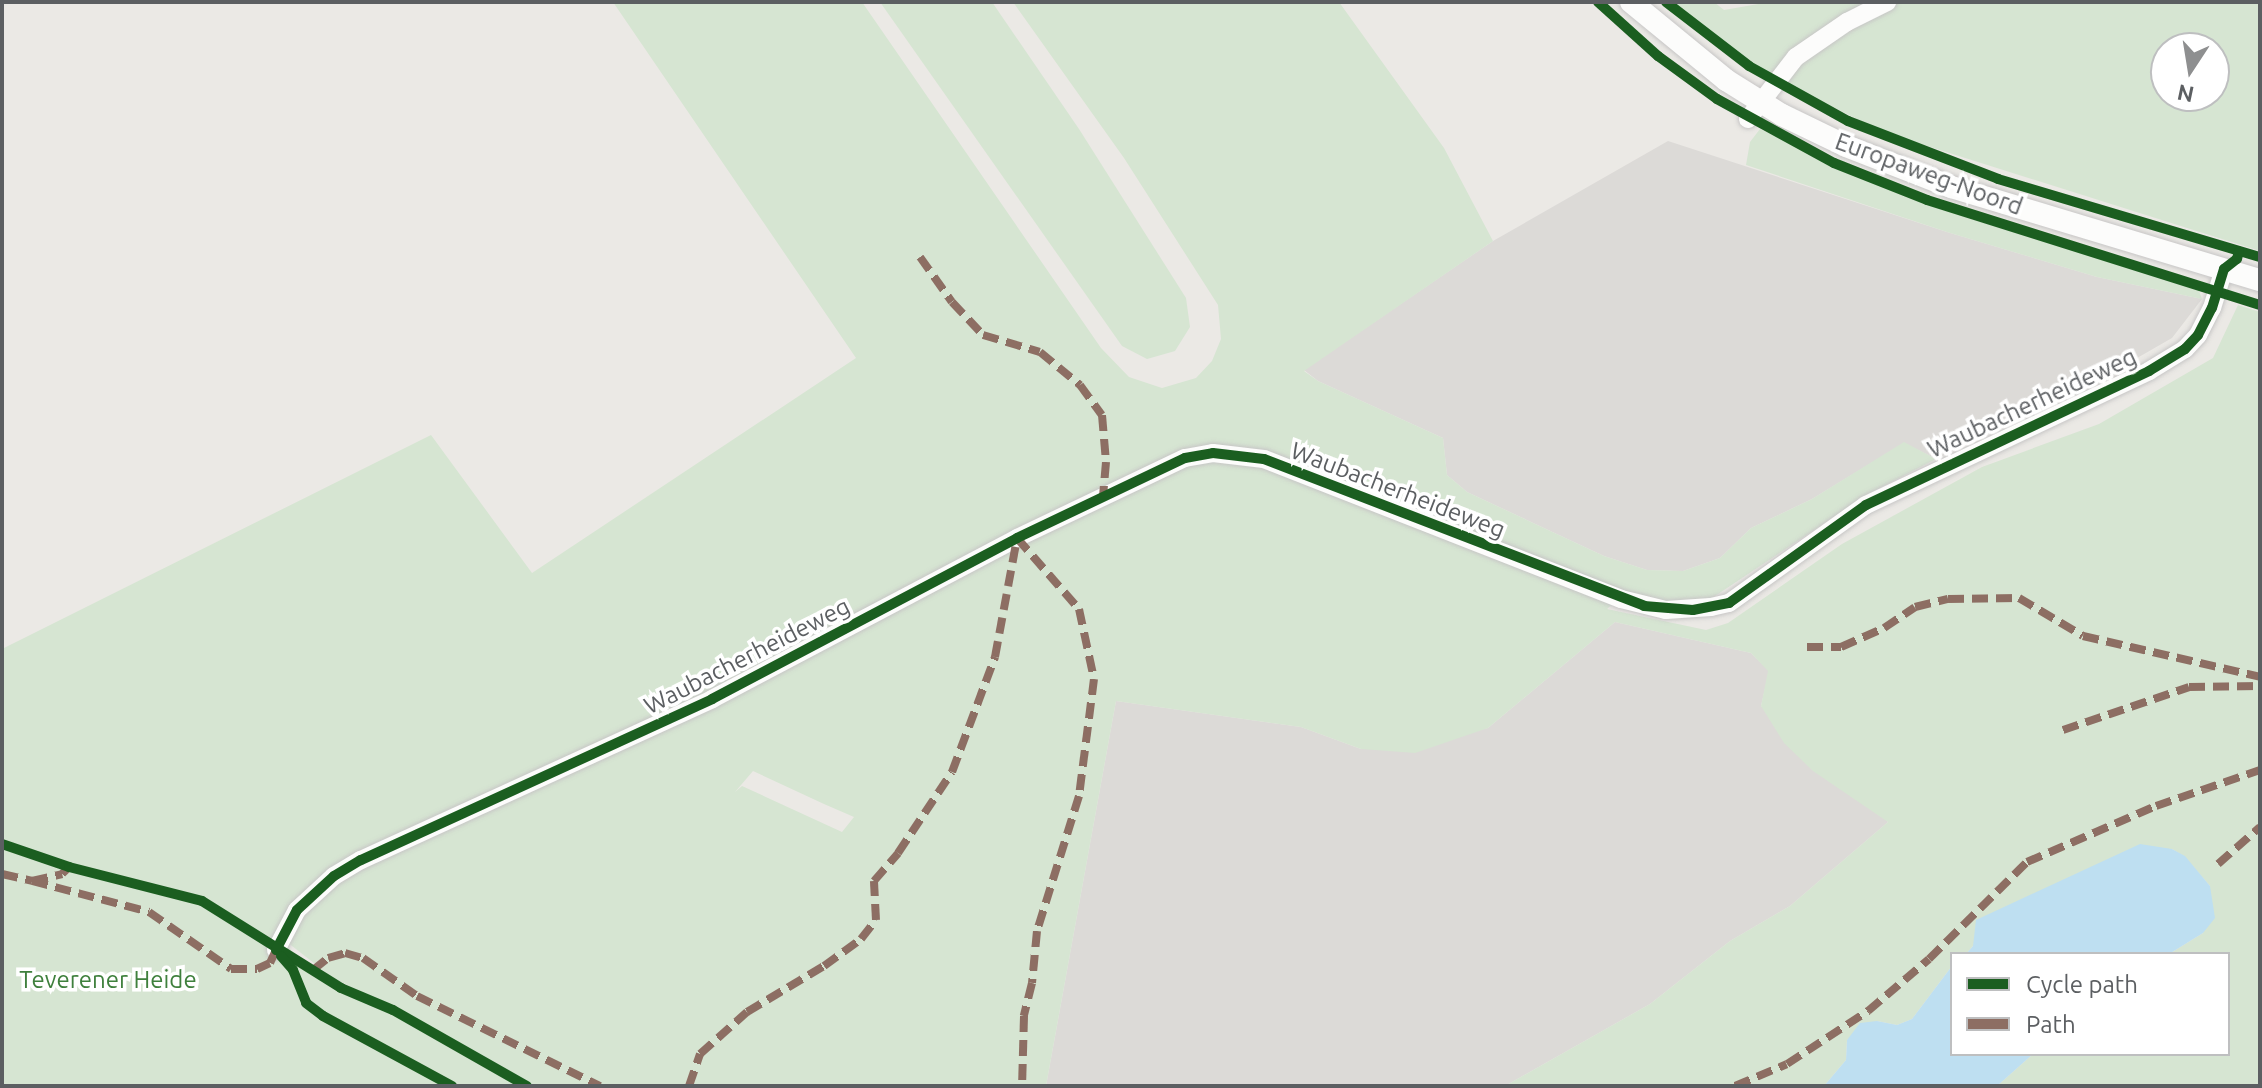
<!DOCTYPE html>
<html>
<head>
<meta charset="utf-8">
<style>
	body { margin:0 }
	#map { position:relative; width:2262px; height:1088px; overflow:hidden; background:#ebe9e5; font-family:Ubuntu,sans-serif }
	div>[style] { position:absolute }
	.industrial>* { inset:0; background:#dcdad7 }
	.green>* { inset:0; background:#d6e5d2 }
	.water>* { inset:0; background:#bedff1 }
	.roads { filter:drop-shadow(0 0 2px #c7c6c6) drop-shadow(0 0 2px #c7c6c6) }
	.minor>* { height:18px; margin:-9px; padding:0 9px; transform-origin:9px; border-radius:9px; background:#fcfcfb }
	.tertiary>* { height:22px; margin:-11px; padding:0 11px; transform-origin:11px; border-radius:11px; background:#fcfcfb }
	.quiet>* { height:8px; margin-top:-4px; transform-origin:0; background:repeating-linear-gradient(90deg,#8d6e63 0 16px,transparent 0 24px) }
	.cycleway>* { height:10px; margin:-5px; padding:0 5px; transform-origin:5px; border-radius:5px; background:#1b5e20 }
	span { translate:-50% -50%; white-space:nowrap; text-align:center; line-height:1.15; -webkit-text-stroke:7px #fff; paint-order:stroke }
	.street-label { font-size:24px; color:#5c5f62 }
	.park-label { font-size:24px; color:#3f803d }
	.frame { position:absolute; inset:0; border:4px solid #5c5f62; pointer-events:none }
	.legend { position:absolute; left:1950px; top:952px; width:280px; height:104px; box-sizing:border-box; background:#fff; border:2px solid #bebfc0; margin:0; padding:10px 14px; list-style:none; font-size:24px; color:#5c5f62 }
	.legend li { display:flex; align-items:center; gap:16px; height:40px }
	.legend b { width:40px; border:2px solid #bebfc0 }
	.north { position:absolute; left:2150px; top:32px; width:80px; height:80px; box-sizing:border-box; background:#fff; border:2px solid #bebfc0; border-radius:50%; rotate:192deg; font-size:22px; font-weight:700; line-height:32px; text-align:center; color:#5c5f62 }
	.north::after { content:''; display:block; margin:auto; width:28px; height:36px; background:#8e8f90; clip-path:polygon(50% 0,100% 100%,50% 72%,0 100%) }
</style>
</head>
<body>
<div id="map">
	<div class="industrial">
		<i style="clip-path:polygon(1668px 141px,1947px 232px,2097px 277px,2202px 299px,2172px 338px,2090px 385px,1936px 459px,1904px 443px,1812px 499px,1751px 528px,1720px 558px,1683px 571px,1647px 570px,1604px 556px,1467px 492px,1447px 475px,1443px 438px,1318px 381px,1304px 370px,1493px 241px)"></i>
		<i style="clip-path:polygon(1615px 622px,1751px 653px,1769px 671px,1761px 706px,1888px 822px,1790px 906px,1730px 941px,1650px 1004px,1505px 1086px,1046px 1086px,1116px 701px,1301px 727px,1361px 749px,1488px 728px)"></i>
	</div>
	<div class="green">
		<i style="clip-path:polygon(evenodd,613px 2px,862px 2px,1101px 348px,1129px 377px,1162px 388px,1196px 378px,1212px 361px,1221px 339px,1218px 305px,1124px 158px,1013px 2px,1339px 2px,1444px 148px,1493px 241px,1304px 371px,1318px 381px,1443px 438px,1447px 475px,1467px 492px,1604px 556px,1647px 570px,1683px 571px,1720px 558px,1751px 528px,1812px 499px,1904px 442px,1936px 459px,1868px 494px,1712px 598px,1674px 603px,1626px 592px,1607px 609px,1706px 630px,1728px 623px,1842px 544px,1982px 467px,2099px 424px,2213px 358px,2238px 305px,2260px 312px,2260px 1086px,1997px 1086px,2033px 1054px,2228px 1054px,2228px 954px,2169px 954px,2203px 933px,2210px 886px,2184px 856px,2172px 849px,1973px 946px,1966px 954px,1952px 954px,1952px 966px,1912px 1019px,1897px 1025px,1877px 1021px,1847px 1040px,1846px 1060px,1824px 1086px,1505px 1086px,1650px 1004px,1730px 941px,1790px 906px,1888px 822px,1813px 771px,1784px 743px,1761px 706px,1768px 671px,1751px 653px,1615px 622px,1488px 728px,1415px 753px,1361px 749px,1301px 727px,1116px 701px,1046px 1086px,533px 1086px,390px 1006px,333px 978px,278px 935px,314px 977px,389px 1011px,521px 1086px,2px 1086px,2px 649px,431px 435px,532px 573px,856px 358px,613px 2px,753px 771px,824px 804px,854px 817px,842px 832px,742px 786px,735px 792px,753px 771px)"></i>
		<i style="clip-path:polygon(880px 2px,992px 2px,1079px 129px,1186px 298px,1190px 327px,1175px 351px,1147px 359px,1122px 346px)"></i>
		<i style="clip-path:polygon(1671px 2px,1714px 2px,1724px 10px,1770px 2px,1870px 2px,1773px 78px,1721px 43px)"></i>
		<i style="clip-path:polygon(evenodd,1899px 2px,2260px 2px,2260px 251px,1883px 132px,1789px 85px,1791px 72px,1832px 38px,1899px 2px,2166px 48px,2214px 48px,2214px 96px,2166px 96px,2166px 48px)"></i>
		<i style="clip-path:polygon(1760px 129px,1862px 178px,1971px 219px,2182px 282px,2198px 288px,2202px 299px,2097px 277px,1947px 232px,1746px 165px,1750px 142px)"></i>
	</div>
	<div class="water">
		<i style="clip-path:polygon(2140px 844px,2172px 849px,2185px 856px,2210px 886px,2215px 918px,2203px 933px,2169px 954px,1966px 954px,1973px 946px,1976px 920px)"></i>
		<i style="clip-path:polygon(1952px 966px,1952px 1054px,2033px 1054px,1997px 1086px,1824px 1086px,1846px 1060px,1847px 1040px,1860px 1023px,1877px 1021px,1897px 1025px,1912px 1019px)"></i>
	</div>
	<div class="roads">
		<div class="minor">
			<i style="left:1748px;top:119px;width:78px;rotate:-52.3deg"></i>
			<i style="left:1796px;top:57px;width:62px;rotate:-34.5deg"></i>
			<i style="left:1847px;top:22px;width:45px;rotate:-26.6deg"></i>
			<i style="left:276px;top:950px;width:45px;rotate:-62.3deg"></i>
			<i style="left:297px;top:910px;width:50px;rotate:-42.6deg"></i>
			<i style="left:334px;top:876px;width:31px;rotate:-31deg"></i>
			<i style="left:361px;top:860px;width:386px;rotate:-24.6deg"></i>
			<i style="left:712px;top:699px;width:345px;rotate:-27.8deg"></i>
			<i style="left:1017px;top:538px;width:186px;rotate:-25.5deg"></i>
			<i style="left:1185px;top:458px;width:28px;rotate:-10deg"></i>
			<i style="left:1213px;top:453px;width:51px;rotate:6.7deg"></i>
			<i style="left:1264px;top:459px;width:383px;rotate:21.4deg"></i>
			<i style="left:1621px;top:599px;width:46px;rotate:13.7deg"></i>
			<i style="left:1666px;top:610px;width:45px;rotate:-3.8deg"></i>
			<i style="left:1711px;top:607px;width:18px;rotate:-13deg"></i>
			<i style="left:1729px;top:603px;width:168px;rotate:-35.6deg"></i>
			<i style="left:1866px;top:505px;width:313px;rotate:-25.3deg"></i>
			<i style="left:2149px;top:371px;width:42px;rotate:-31.4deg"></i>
			<i style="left:2185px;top:349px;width:19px;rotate:-47deg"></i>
			<i style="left:2198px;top:335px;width:30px;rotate:-63deg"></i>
			<i style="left:2212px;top:308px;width:41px;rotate:-72.9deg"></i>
		</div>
		<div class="tertiary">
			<i style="left:1631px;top:2px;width:123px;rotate:39.4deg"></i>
			<i style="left:1726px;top:80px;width:66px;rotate:32deg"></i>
			<i style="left:1782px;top:115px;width:71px;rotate:25.8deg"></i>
			<i style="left:1846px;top:146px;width:113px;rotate:21.3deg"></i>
			<i style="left:1951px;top:187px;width:323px;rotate:16.8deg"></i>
		</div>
	</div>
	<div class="quiet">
		<i style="left:920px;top:257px;width:55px;rotate:54.6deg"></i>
		<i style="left:952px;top:302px;width:45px;rotate:46.8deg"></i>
		<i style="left:983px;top:335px;width:59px;rotate:16.6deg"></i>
		<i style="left:1040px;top:352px;width:52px;rotate:39.5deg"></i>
		<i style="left:1080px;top:385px;width:37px;rotate:54deg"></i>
		<i style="left:1102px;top:415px;width:47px;rotate:85.1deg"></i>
		<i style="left:1106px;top:462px;width:35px;rotate:95deg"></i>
		<i style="left:1017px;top:538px;width:94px;rotate:48.9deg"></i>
		<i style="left:1079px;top:609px;width:72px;rotate:77.9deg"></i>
		<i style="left:1094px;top:679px;width:118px;rotate:97.3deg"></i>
		<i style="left:1079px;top:796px;width:141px;rotate:107.3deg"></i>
		<i style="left:1037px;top:931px;width:52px;rotate:95.5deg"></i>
		<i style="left:1032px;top:983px;width:34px;rotate:104deg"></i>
		<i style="left:1024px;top:1016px;width:70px;rotate:91.6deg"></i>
		<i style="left:1807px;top:647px;width:34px"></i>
		<i style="left:1841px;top:647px;width:47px;rotate:-23.8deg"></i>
		<i style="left:1884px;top:628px;width:37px;rotate:-34deg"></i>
		<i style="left:1915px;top:607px;width:34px;rotate:-14deg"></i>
		<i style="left:1948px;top:599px;width:71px;rotate:-0.8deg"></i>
		<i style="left:2019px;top:598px;width:74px;rotate:30.7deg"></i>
		<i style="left:2083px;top:636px;width:182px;rotate:13deg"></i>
		<i style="left:2063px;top:730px;width:133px;rotate:-18.8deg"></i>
		<i style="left:2189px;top:687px;width:71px;rotate:-0.8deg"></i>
		<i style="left:2218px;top:864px;width:56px;rotate:-41.4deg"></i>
		<i style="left:2px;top:874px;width:31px;rotate:13deg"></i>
		<i style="left:32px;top:881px;width:31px;rotate:-13deg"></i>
		<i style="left:62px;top:874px;width:10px;rotate:-45deg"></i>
		<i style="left:32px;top:881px;width:121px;rotate:14.8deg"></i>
		<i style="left:149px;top:912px;width:100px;rotate:34.8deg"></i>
		<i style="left:231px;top:969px;width:26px"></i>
		<i style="left:257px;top:969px;width:14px;rotate:-25deg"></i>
		<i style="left:270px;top:963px;width:14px;rotate:-65deg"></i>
		<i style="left:276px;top:950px;width:6px;rotate:45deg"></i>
		<i style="left:313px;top:970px;width:19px;rotate:-39deg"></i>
		<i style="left:328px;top:958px;width:18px;rotate:-16deg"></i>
		<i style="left:345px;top:953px;width:19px;rotate:16deg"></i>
		<i style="left:363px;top:958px;width:66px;rotate:35.1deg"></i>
		<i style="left:417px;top:996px;width:204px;rotate:26.2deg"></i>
		<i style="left:689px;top:1086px;width:34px;rotate:-71deg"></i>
		<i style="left:700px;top:1054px;width:63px;rotate:-41.8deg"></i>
		<i style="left:747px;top:1012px;width:90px;rotate:-30.9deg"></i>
		<i style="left:824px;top:966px;width:46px;rotate:-36.1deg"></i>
		<i style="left:861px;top:939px;width:24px;rotate:-52deg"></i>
		<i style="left:876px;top:920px;width:39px;rotate:-93deg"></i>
		<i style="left:874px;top:881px;width:37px;rotate:-49deg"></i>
		<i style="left:898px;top:853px;width:97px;rotate:-56.3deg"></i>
		<i style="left:952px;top:772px;width:123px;rotate:-69.5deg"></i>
		<i style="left:995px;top:657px;width:121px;rotate:-79.5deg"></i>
		<i style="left:1735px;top:1086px;width:56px;rotate:-22.9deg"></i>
		<i style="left:1787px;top:1064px;width:97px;rotate:-33.2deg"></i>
		<i style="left:1868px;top:1011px;width:80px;rotate:-40.4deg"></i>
		<i style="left:1929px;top:959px;width:138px;rotate:-44.7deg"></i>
		<i style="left:2027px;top:862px;width:141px;rotate:-23.5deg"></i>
		<i style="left:2156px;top:806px;width:110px;rotate:-19.1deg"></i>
	</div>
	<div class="cycleway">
		<i style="left:1598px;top:2px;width:81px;rotate:42deg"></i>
		<i style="left:1658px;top:56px;width:73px;rotate:36.1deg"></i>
		<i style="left:1717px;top:99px;width:133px;rotate:28.7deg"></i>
		<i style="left:1834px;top:163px;width:100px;rotate:21.7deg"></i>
		<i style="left:1927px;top:200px;width:349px;rotate:17.5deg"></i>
		<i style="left:1666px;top:2px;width:105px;rotate:37.6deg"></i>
		<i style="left:1749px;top:66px;width:113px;rotate:29.1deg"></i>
		<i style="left:1848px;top:121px;width:161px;rotate:21.1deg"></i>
		<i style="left:1998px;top:179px;width:273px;rotate:16.6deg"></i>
		<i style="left:2px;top:844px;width:71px;rotate:18.9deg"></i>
		<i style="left:69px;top:867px;width:137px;rotate:14.3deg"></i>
		<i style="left:202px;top:901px;width:164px;rotate:32deg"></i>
		<i style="left:341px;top:988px;width:56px;rotate:22.9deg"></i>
		<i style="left:393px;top:1010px;width:154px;rotate:29.6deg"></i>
		<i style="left:276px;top:950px;width:45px;rotate:-62.3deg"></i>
		<i style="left:297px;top:910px;width:50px;rotate:-42.6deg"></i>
		<i style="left:334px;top:876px;width:31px;rotate:-31deg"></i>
		<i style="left:361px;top:860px;width:386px;rotate:-24.6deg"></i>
		<i style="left:712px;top:699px;width:345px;rotate:-27.8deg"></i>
		<i style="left:1017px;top:538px;width:186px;rotate:-25.5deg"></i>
		<i style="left:1185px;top:458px;width:28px;rotate:-10deg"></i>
		<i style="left:1213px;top:453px;width:51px;rotate:6.7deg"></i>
		<i style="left:1264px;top:459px;width:407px;rotate:21.1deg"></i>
		<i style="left:1644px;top:606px;width:49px;rotate:4.7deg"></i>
		<i style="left:1693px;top:610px;width:37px;rotate:-11deg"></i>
		<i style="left:1729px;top:603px;width:168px;rotate:-35.6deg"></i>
		<i style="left:1866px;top:505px;width:313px;rotate:-25.3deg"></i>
		<i style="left:2149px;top:371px;width:42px;rotate:-31.4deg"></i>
		<i style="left:2185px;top:349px;width:19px;rotate:-47deg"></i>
		<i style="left:2198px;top:335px;width:30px;rotate:-63deg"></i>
		<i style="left:2212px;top:308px;width:41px;rotate:-72.9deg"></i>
		<i style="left:2224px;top:269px;width:16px;rotate:-38deg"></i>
		<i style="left:2237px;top:259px;width:8px;rotate:-76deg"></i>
		<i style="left:281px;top:956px;width:18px;rotate:49deg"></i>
		<i style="left:293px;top:970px;width:35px;rotate:68deg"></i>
		<i style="left:306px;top:1003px;width:21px;rotate:37deg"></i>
		<i style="left:323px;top:1016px;width:147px;rotate:28.5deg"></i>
	</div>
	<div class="street-label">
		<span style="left:1929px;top:174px;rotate:20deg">Europaweg-Noord</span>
		<span style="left:2032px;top:403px;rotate:-25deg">Waubacherheideweg</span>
		<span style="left:1398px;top:490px;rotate:21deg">Waubacherheideweg</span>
		<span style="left:747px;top:656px;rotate:-27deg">Waubacherheideweg</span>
	</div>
	<div class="park-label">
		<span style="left:108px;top:980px">Teverener Heide</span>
	</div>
	<div class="frame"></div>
	<ul class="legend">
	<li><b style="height:10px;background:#1b5e20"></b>Cycle path</li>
	<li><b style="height:10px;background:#8d6e63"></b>Path</li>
	</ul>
	<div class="north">N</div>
</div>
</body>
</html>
